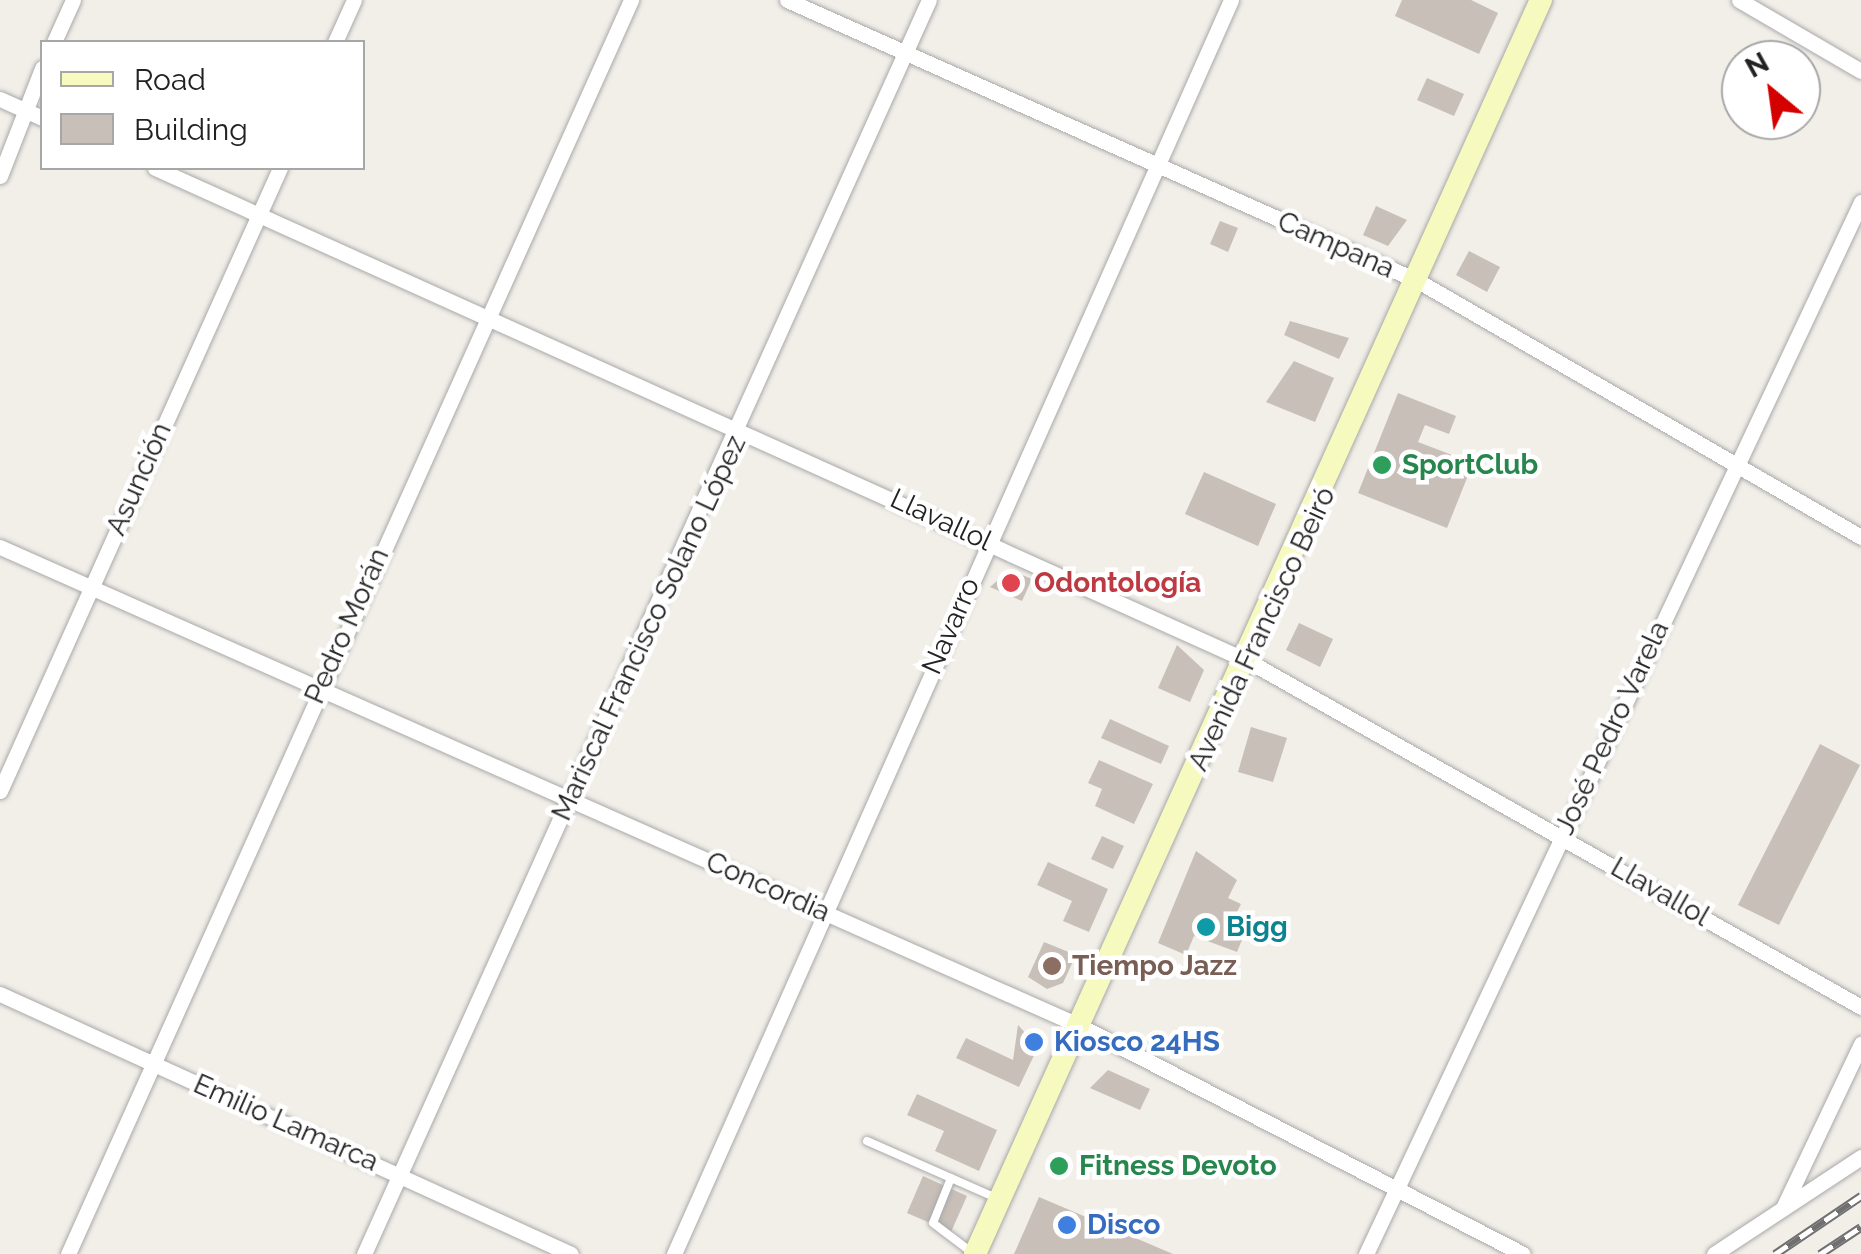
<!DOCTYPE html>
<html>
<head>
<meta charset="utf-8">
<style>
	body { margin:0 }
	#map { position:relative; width:1861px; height:1254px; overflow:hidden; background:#f2efe9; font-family:Raleway,sans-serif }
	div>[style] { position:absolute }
	.building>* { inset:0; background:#c7bfb8 }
	.roads { filter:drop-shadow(0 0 2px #a9a9a9) drop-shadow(0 0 2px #a9a9a9) }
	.lane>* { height:8px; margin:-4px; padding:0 4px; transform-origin:4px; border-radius:4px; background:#fff }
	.street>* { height:15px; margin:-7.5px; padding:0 7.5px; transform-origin:7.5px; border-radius:7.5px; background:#fff }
	.secondary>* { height:22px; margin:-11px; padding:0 11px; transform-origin:11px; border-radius:11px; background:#f7fabf }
	.rail>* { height:9px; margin-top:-4.5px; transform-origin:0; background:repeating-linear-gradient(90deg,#fff 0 15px,#707070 0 30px); box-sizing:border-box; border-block:2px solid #707070 }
	.dots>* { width:28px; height:28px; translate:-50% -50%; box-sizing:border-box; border:5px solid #fff; border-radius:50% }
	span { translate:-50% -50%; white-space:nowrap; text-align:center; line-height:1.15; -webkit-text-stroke:9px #fff; paint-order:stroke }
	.street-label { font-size:28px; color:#222 }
	.leisure-label { font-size:28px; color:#27864d; font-weight:700 }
	.left { translate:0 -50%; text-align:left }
	.health-label { font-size:28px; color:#be3a42; font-weight:700 }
	.culture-label { font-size:28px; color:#0d838f; font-weight:700 }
	.education-label { font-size:28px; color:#785e54; font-weight:700 }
	.shop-label { font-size:28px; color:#366cbe; font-weight:700 }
	.legend { position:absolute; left:40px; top:40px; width:325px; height:130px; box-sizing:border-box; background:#fff; border:2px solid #a7a7a7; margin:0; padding:12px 18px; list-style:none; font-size:30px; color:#222 }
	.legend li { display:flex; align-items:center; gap:20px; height:50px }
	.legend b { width:50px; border:2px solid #a7a7a7 }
	.north { position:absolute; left:1721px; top:40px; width:100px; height:100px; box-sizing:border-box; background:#fff; border:2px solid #a7a7a7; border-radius:50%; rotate:331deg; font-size:28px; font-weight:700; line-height:40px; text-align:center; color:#222 }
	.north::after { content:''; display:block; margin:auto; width:35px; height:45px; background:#d40000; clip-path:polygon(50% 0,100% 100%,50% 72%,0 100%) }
</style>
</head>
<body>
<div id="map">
	<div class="building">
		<i style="clip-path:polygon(1402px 0,1471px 0,1498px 13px,1479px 54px,1395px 16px)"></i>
		<i style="clip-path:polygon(1427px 78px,1464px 94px,1454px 116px,1417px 100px)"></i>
		<i style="clip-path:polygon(1376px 206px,1407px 220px,1388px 246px,1363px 235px)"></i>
		<i style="clip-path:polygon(1220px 221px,1238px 228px,1228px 252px,1210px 244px)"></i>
		<i style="clip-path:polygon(1469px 251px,1500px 267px,1487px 292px,1456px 275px)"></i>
		<i style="clip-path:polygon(1290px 321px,1349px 338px,1339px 359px,1284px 335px)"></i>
		<i style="clip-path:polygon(1294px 361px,1334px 378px,1315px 422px,1266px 402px)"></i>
		<i style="clip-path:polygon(1398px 393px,1456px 416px,1449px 434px,1425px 425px,1418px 442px,1473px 463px,1447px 528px,1358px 493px)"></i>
		<i style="clip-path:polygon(1204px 472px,1276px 504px,1258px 546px,1185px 514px)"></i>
		<i style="clip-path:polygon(1010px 570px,1032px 579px,1022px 601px,990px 587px)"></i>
		<i style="clip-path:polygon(1299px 623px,1333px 639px,1320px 667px,1286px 650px)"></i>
		<i style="clip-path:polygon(1177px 645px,1204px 670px,1190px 702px,1158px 688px)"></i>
		<i style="clip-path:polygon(1110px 719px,1169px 746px,1161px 764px,1101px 738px)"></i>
		<i style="clip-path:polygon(1251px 727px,1287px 738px,1273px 782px,1238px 772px)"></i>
		<i style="clip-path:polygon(1820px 744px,1860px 765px,1779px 925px,1738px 905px)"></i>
		<i style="clip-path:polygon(1099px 760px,1153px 784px,1134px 824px,1095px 806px,1102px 789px,1088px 783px)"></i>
		<i style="clip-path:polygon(1102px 836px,1124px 846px,1113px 869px,1091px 859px)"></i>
		<i style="clip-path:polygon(1196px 851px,1237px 880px,1228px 898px,1241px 904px,1231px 924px,1246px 930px,1237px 952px,1194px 936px,1186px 955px,1158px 943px)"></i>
		<i style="clip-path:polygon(1048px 862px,1108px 889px,1089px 932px,1063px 921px,1072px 901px,1037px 885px)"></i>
		<i style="clip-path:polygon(1044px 942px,1076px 955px,1063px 983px,1047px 989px,1028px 977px)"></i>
		<i style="clip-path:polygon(1018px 1025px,1038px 1047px,1019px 1087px,956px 1058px,966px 1038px,1013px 1060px)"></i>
		<i style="clip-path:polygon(1108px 1070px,1150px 1089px,1140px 1110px,1090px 1088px)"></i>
		<i style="clip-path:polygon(917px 1094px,997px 1130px,979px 1171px,935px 1151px,944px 1131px,907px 1115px)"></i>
		<i style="clip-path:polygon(923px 1176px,967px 1196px,951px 1232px,907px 1213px)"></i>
		<i style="clip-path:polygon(1039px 1197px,1173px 1254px,1014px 1254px)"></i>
	</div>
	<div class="roads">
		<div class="lane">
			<i style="left:867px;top:1141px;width:141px;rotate:23.8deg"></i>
			<i style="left:951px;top:1178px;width:48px;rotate:111.8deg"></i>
			<i style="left:933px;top:1223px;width:51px;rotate:37.1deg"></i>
		</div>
		<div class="street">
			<i style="left:787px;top:0;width:691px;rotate:24deg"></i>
			<i style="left:1418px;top:281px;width:512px;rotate:30.02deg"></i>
			<i style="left:1739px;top:0;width:141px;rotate:30.2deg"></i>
			<i style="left:54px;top:42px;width:46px;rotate:-65.7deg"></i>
			<i style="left:335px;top:42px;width:46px;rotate:-65.7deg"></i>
			<i style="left:0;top:99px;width:46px;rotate:24.3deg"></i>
			<i style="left:155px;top:168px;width:1199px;rotate:24.28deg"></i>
			<i style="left:1248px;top:661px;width:704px;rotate:29.44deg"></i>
			<i style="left:0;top:176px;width:116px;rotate:-68.7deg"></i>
			<i style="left:0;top:547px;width:1179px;rotate:23.91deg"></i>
			<i style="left:1078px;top:1025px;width:500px;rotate:27.23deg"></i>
			<i style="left:0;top:791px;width:683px;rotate:-65.8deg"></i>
			<i style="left:0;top:994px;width:627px;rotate:24.48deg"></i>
			<i style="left:1783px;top:1208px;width:182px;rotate:-64.6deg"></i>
			<i style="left:68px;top:1254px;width:1375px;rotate:-65.82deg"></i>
			<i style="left:364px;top:1254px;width:1375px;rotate:-65.75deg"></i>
			<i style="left:674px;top:1254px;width:1372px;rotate:-66.05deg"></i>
			<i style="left:1366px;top:1254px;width:1163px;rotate:-64.8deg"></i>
			<i style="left:1714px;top:1254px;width:176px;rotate:-33.4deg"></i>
		</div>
		<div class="secondary">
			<i style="left:975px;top:1254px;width:1376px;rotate:-65.71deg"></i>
		</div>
	</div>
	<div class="rail">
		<i style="left:1775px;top:1254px;width:104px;rotate:-34deg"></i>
		<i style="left:1820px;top:1254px;width:49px;rotate:-33.4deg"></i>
	</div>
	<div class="dots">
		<i style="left:1382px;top:465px;background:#2e9e5b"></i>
		<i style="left:1011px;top:583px;background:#e0444e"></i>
		<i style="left:1206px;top:927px;background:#0f9aa8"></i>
		<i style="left:1052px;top:966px;background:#8d6e63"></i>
		<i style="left:1034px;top:1042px;background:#3f7fe0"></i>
		<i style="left:1059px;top:1166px;background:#2e9e5b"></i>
		<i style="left:1067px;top:1225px;background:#3f7fe0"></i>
	</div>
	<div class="street-label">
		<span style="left:1336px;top:245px;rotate:24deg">Campana</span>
		<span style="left:139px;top:479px;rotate:-66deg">Asunción</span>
		<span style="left:941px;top:520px;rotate:25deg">Llavallol</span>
		<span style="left:347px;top:626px;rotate:-66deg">Pedro Morán</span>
		<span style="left:951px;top:626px;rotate:-66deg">Navarro</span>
		<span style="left:649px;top:628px;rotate:-65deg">Mariscal Francisco Solano López</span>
		<span style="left:1262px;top:629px;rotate:-65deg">Avenida Francisco Beiró</span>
		<span style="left:1612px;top:728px;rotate:-65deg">José Pedro Varela</span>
		<span style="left:768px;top:887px;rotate:24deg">Concordia</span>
		<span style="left:1660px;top:892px;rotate:30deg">Llavallol</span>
		<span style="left:286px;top:1123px;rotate:24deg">Emilio Lamarca</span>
	</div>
	<div class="leisure-label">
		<span class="left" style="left:1402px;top:465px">SportClub</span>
		<span class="left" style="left:1079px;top:1166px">Fitness Devoto</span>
	</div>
	<div class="health-label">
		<span class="left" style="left:1034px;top:583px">Odontología</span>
	</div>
	<div class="culture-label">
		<span class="left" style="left:1226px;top:927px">Bigg</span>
	</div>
	<div class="education-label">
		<span class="left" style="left:1072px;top:966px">Tiempo Jazz</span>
	</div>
	<div class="shop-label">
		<span class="left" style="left:1054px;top:1042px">Kiosco 24HS</span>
		<span class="left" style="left:1087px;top:1225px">Disco</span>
	</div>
	<ul class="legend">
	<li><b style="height:12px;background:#f7fabf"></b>Road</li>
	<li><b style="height:28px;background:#c7bfb8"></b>Building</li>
	</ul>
	<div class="north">N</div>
</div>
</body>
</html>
